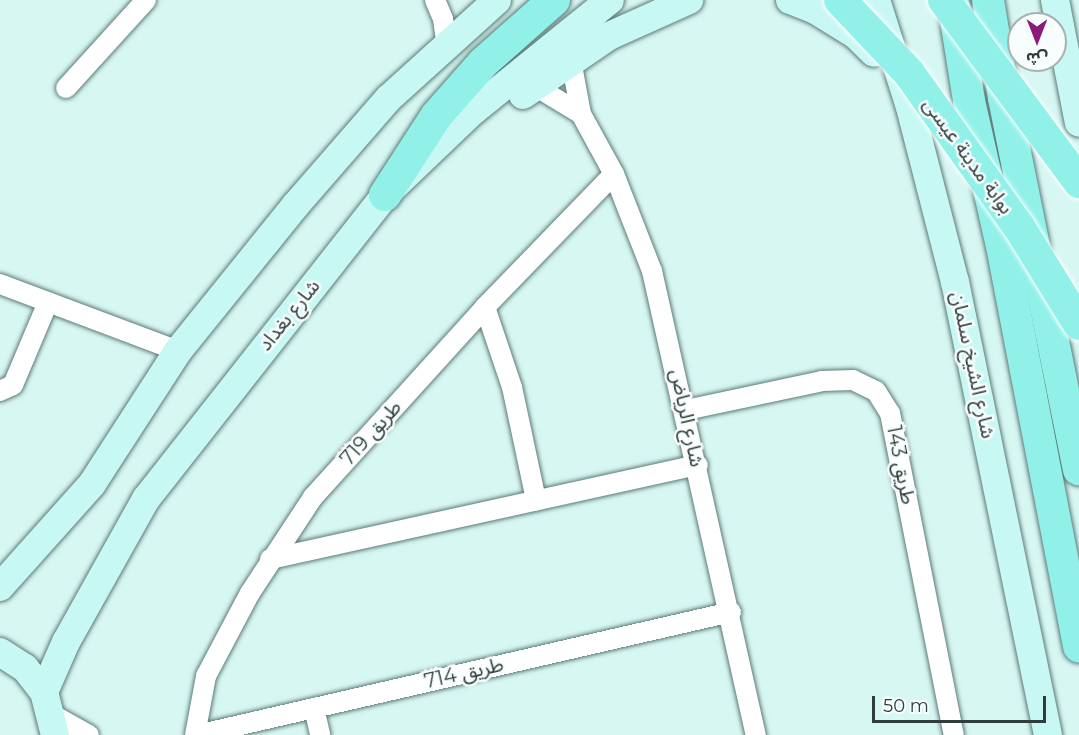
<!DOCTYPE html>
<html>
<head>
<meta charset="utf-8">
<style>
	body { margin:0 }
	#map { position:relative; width:1079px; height:735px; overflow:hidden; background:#d7f7f3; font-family:Montserrat,"Noto Sans Arabic",sans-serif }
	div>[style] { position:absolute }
	.roads { filter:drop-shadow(0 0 2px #5d7a77) drop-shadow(0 0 2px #5d7a77) }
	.minor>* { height:20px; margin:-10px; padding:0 10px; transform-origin:10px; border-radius:10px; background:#fff }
	.secondary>* { height:28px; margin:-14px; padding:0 14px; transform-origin:14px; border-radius:14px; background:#c8f8f4 }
	.primary>* { height:32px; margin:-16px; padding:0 16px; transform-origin:16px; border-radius:16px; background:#91f1e9 }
	.bridges { filter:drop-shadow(0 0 2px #fff) drop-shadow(0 0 2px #fff) }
	.primary-bridge>* { height:32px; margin:-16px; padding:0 16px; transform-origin:16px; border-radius:16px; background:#91f1e9 }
	span { translate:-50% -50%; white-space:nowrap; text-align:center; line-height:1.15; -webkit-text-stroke:5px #f8fefd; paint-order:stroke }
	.street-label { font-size:20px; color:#313d3c }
	.north { position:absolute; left:1007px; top:12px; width:60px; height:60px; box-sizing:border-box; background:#f8fefd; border:2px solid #a8b1b0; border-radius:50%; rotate:180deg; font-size:16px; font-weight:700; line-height:24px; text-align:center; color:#313d3c }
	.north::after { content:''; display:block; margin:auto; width:21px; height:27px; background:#8f1979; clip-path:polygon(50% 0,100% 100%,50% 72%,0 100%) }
	.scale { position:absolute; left:872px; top:696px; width:174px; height:27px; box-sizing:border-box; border:3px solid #313d3c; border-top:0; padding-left:8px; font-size:18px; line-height:21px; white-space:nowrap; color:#313d3c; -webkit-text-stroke:4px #f8fefd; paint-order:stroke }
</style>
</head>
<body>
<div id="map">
	<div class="roads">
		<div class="minor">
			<i style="left:435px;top:0;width:21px;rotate:67deg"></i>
			<i style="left:443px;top:19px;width:27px;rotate:82deg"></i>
			<i style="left:571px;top:60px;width:55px;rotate:79.5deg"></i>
			<i style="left:581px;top:114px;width:68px;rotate:61.2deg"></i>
			<i style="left:614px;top:174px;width:104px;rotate:68.6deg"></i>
			<i style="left:652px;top:271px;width:476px;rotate:77.4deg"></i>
			<i style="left:535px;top:86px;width:54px;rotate:31.3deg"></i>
			<i style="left:66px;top:88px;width:119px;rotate:-47.7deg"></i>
			<i style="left:0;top:284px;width:190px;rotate:20.6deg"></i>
			<i style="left:485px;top:307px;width:84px;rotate:71.4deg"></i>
			<i style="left:512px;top:387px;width:116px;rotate:78deg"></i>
			<i style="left:0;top:391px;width:14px;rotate:-25deg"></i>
			<i style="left:13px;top:385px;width:90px;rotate:-67.1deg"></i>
			<i style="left:686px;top:410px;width:139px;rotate:-12deg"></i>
			<i style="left:822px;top:381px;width:31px;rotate:-2deg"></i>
			<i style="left:853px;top:380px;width:25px;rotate:26deg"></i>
			<i style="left:876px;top:391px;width:26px;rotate:58deg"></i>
			<i style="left:890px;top:413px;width:328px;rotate:78.8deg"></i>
			<i style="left:270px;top:559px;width:438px;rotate:-12.4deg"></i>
			<i style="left:314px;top:708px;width:28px;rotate:77deg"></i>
			<i style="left:53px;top:715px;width:41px;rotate:29.1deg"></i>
			<i style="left:195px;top:735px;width:60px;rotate:-79.4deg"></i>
			<i style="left:206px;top:676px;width:94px;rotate:-62.1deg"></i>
			<i style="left:250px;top:593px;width:115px;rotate:-56.7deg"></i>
			<i style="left:313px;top:497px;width:256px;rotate:-47.8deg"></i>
			<i style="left:485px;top:307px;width:185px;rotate:-45.9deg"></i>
			<i style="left:197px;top:735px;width:548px;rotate:-12.97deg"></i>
		</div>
		<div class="secondary">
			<i style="left:790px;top:0;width:26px;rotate:21deg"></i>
			<i style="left:814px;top:9px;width:49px;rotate:31.8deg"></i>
			<i style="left:856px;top:35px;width:25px;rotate:45deg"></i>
			<i style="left:876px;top:0;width:112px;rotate:72.4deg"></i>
			<i style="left:910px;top:107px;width:181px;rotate:75.6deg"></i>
			<i style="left:955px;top:282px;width:462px;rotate:78.4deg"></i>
			<i style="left:1055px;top:0;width:125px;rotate:79deg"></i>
			<i style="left:523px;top:95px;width:104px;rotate:-34.5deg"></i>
			<i style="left:609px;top:36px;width:88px;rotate:-24.2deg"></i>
			<i style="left:0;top:587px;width:138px;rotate:-48.2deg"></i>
			<i style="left:92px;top:484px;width:158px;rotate:-57.1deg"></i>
			<i style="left:178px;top:351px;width:186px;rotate:-51.1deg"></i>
			<i style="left:295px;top:206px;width:142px;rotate:-49deg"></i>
			<i style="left:388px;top:99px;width:147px;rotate:-42.2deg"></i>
			<i style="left:0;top:652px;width:30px;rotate:33deg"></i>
			<i style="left:25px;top:668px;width:31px;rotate:52deg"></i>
			<i style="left:44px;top:692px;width:44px;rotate:75.7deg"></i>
			<i style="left:44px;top:692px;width:55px;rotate:-66.3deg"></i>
			<i style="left:66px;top:642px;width:164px;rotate:-60.8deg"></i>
			<i style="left:146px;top:499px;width:387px;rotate:-51.8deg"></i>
			<i style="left:385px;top:195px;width:122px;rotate:-43.7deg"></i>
			<i style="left:473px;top:111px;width:176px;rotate:-39deg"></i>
		</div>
		<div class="primary">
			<i style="left:988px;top:0;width:99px;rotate:80.7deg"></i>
			<i style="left:1004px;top:98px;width:379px;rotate:78.6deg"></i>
			<i style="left:954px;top:7px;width:95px;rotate:80.9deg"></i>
			<i style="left:969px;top:101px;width:149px;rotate:77.2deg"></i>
			<i style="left:1002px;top:246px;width:408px;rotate:79.1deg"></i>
			<i style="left:385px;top:195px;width:95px;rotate:-57deg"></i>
			<i style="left:437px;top:115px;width:69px;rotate:-48.5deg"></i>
			<i style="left:483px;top:63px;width:95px;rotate:-41.6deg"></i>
		</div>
	</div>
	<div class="bridges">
		<div class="primary-bridge">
			<i style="left:840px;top:0;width:100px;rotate:46.6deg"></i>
			<i style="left:909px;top:73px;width:189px;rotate:54.5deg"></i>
			<i style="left:1019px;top:227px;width:114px;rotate:58.3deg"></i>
			<i style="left:944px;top:0;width:227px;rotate:53.4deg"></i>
		</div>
	</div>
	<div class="street-label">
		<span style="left:968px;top:156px;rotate:54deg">بوابة مدينة عيسى</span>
		<span style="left:289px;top:315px;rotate:-51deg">شارع بغداد</span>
		<span style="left:973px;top:365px;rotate:78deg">شارع الشيخ سلمان</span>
		<span style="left:687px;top:418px;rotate:78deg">شارع الرياض</span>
		<span style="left:371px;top:433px;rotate:-48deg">طريق 719</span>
		<span style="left:901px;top:465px;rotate:79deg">طريق 143</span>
		<span style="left:464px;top:673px;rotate:-13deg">طريق 714</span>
	</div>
	<div class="north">ش</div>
	<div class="scale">50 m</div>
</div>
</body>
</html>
